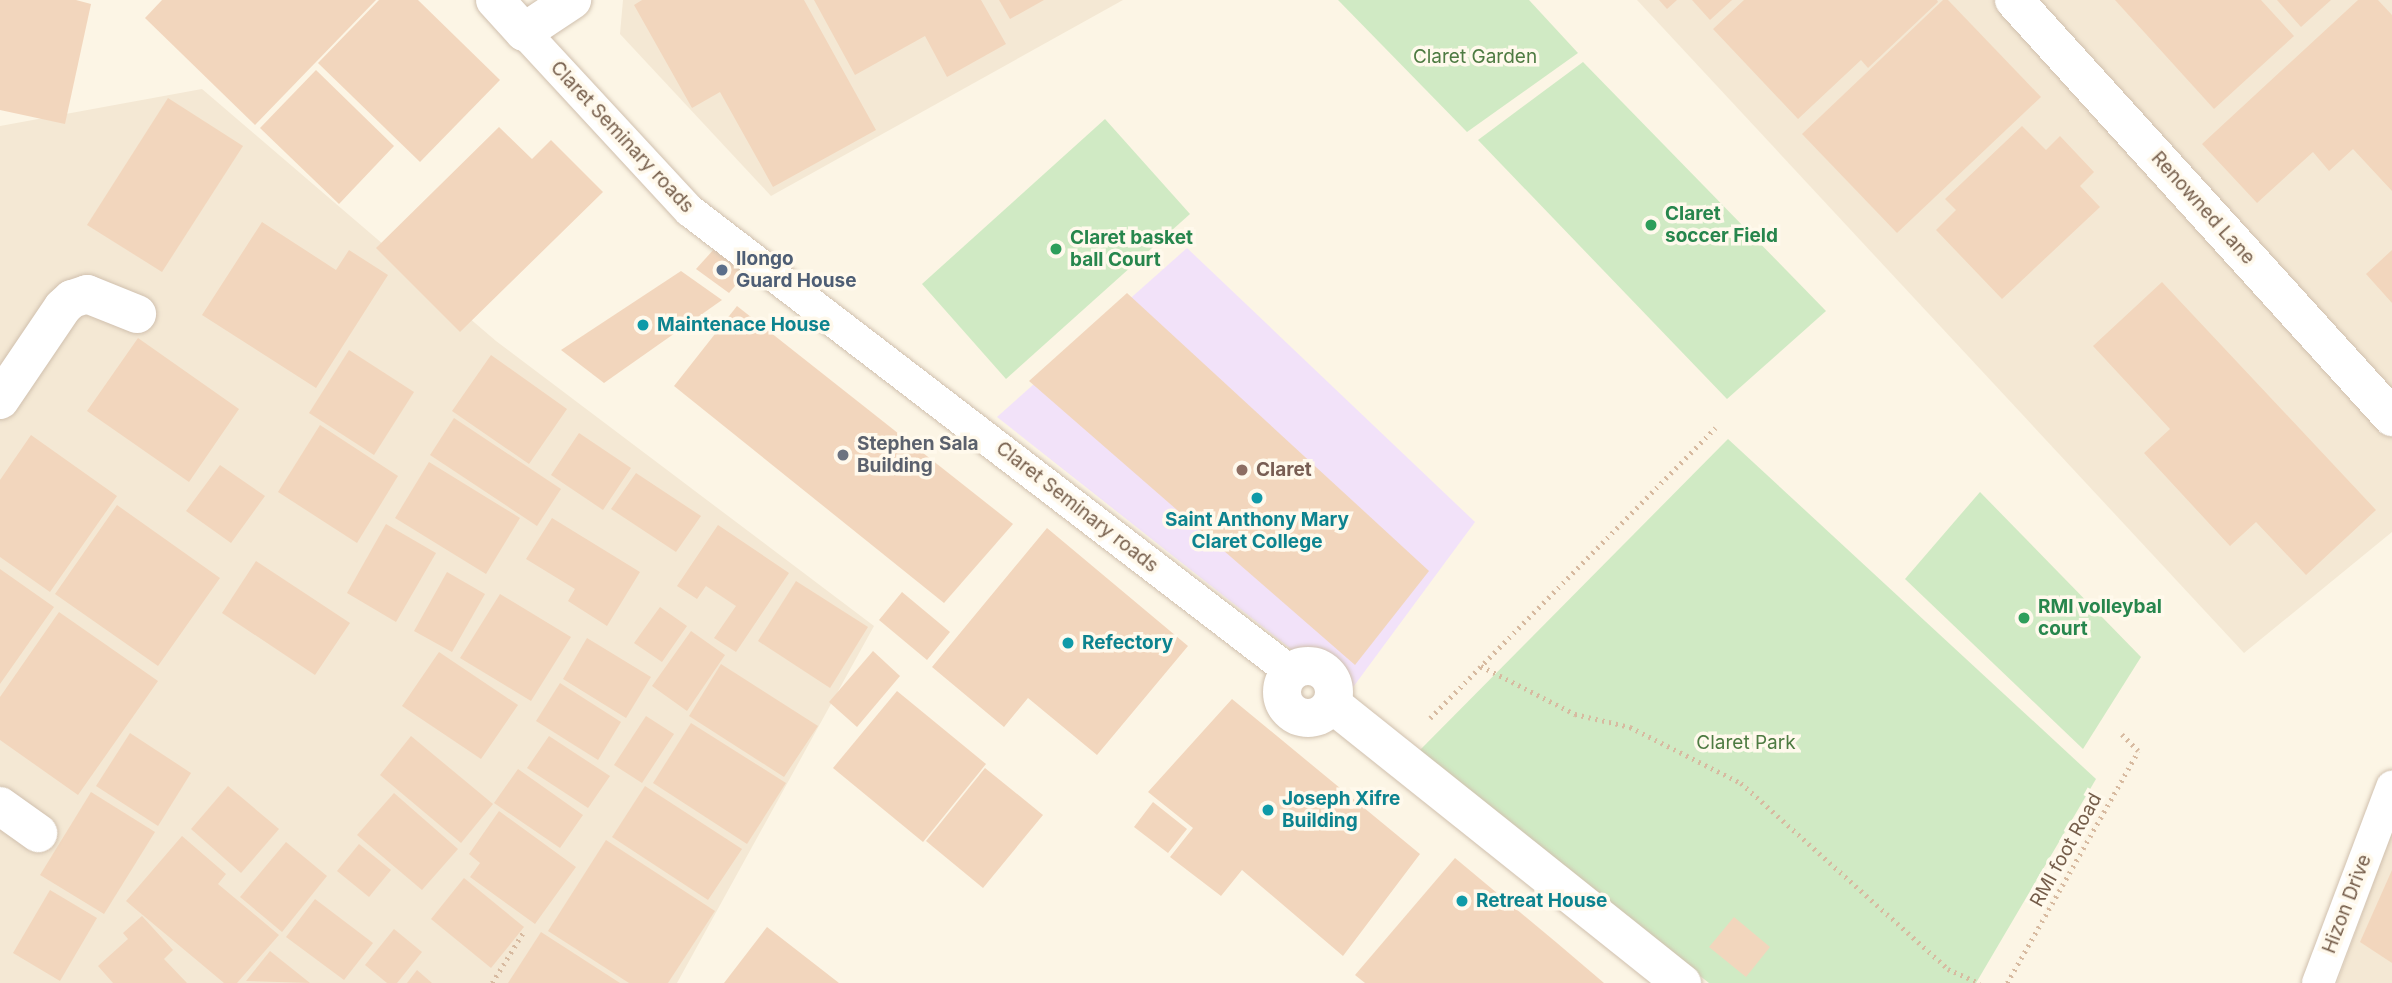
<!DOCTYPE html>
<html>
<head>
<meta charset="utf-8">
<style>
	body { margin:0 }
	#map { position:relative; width:2392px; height:983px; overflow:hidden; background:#fcf5e5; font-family:Inter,sans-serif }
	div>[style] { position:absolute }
	.residential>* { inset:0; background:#f4e8d4 }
	.education>* { inset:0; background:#f2e2f9 }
	.green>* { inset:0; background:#d0eac4 }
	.building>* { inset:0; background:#f2d6bd }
	.path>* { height:4.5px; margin-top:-2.25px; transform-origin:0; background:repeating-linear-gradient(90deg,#d7baa0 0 2px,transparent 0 7px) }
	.roads { filter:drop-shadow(0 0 2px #d0c0ae) drop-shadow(0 0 2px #d0c0ae) }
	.lane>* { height:32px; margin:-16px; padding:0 16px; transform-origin:16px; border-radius:16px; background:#fff }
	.street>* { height:38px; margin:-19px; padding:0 19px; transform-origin:19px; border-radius:19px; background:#fff }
	.street>.ring { margin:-19px; padding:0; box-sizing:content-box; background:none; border:38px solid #fff; border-radius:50% }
	.secondary>* { height:38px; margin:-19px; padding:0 19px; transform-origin:19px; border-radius:19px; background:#fff }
	.dots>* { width:19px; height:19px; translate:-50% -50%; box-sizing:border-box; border:4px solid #fff9ec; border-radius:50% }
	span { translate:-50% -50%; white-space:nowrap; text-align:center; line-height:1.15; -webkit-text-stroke:7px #fff9ec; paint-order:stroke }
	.park-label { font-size:19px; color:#4e7b42 }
	.street-label { font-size:19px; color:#755d4a }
	.leisure-label { font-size:19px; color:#27864d; font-weight:700 }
	.left { translate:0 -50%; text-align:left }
	.service-label { font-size:19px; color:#4e5e75; font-weight:700 }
	.culture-label { font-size:19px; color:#0d838f; font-weight:700 }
	.worship-label { font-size:19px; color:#5b616d; font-weight:700 }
	.education-label { font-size:19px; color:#785e54; font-weight:700 }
</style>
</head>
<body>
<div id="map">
	<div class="residential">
		<i style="clip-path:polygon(623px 0,1123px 0,771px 196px,620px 34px)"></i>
		<i style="clip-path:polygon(1637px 0,2392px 0,2392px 532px,2244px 653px)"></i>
		<i style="clip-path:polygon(202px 89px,496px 341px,874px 626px,677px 983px,0 983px,0 126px)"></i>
		<i style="clip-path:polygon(2392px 831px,2392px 983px,2337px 983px)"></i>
	</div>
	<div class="education">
		<i style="clip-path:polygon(1187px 248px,1475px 522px,1348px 694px,997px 417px)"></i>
	</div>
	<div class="green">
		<i style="clip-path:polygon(1338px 0,1529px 0,1578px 53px,1467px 132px)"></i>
		<i style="clip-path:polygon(1583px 62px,1826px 311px,1727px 399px,1478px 140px)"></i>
		<i style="clip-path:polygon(1105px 119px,1190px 214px,1006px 379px,922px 284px)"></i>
		<i style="clip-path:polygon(1728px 439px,2096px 779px,1976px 983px,1709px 983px,1417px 753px)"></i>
		<i style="clip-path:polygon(1980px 492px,2141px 657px,2083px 749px,1905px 579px)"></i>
	</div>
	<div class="building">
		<i style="clip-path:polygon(0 0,76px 0,91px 4px,65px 124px,0 110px)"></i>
		<i style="clip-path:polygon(162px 0,376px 0,255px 125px,145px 18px)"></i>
		<i style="clip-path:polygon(379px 0,418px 0,500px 80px,420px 162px,318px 63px)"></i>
		<i style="clip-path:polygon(642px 0,804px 0,876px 130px,773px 187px,720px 92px,692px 108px,634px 5px)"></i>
		<i style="clip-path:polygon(814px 0,981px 0,1006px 44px,947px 77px,925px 36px,855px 75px)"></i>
		<i style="clip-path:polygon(999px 0,1044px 0,1010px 19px)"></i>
		<i style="clip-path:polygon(1659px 0,1677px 0,1667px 9px)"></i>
		<i style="clip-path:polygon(1692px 0,1732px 0,1710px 20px)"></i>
		<i style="clip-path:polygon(1744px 0,1937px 0,1938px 2px,1868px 68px,1861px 60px,1798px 119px,1713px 29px)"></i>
		<i style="clip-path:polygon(1943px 0,1948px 0,2041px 97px,1897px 233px,1802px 134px)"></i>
		<i style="clip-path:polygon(2115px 0,2261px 0,2294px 36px,2214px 109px)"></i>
		<i style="clip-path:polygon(2277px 0,2331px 0,2301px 27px)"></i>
		<i style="clip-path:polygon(2358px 0,2378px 0,2392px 15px,2392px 191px,2353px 149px,2329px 171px,2313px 152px,2257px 203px,2202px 144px)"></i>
		<i style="clip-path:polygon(316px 70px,394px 146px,339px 204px,260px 128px)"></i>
		<i style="clip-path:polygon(168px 98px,243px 146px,162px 272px,87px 225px)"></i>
		<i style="clip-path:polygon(2022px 126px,2046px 150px,2060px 136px,2094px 172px,2080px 186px,2100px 207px,2002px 299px,1936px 230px,1956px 210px,1945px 199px)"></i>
		<i style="clip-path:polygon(499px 127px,532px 159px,551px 140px,603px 192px,460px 332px,376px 248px)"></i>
		<i style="clip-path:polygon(262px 222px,336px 270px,349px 250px,388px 275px,316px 388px,202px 315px)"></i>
		<i style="clip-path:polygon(715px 248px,747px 272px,729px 293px,696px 269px)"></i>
		<i style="clip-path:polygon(2392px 250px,2392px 303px,2366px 274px)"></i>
		<i style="clip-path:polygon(681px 271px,722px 300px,604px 383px,561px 350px)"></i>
		<i style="clip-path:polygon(2162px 282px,2376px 510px,2306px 575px,2256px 522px,2230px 546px,2144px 453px,2170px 429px,2093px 346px)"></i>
		<i style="clip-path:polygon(1127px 293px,1429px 571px,1355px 665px,1029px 381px)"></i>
		<i style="clip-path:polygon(737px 306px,1013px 524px,944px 603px,674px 386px)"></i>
		<i style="clip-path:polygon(138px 338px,239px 409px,189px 482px,87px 411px)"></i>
		<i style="clip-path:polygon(349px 350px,414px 392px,374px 455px,309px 413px)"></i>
		<i style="clip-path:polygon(491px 355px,567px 409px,529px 464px,452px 411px)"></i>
		<i style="clip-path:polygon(454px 418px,561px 489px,537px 526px,430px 455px)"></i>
		<i style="clip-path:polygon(320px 425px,398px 476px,357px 543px,278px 492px)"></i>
		<i style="clip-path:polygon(579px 433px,631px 468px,603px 510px,551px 475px)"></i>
		<i style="clip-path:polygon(31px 435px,117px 496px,50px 592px,0 557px,0 480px)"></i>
		<i style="clip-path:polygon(429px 462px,520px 518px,486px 574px,395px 518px)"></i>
		<i style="clip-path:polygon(220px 465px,265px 496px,231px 543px,186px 511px)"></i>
		<i style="clip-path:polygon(636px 473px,701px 516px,676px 552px,611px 509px)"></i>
		<i style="clip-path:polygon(117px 505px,220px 578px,158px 666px,55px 594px)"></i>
		<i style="clip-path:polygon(552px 518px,640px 572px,607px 626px,568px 601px,575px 589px,526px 559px)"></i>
		<i style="clip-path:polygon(386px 524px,436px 553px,396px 622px,347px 593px)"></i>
		<i style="clip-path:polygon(718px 525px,789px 573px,736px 652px,714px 638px,736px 606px,706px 586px,697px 599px,677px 586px)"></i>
		<i style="clip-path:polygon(1047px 528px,1188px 646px,1097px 755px,1028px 698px,1004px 727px,932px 667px)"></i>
		<i style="clip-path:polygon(256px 561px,350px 623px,315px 675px,222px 613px)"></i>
		<i style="clip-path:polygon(0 569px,54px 607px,0 684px)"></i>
		<i style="clip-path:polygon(447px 572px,485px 594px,452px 652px,414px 631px)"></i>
		<i style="clip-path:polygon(796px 581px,868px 627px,830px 688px,758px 641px)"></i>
		<i style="clip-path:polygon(902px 592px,950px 632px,927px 660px,879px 620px)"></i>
		<i style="clip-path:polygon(500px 594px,571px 637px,531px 701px,460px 658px)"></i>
		<i style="clip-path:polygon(660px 607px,687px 626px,662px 662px,634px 643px)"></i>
		<i style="clip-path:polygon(59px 612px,158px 681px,78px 795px,0 740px,0 697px)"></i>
		<i style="clip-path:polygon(691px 631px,725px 655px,687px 711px,652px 686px)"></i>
		<i style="clip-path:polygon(587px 638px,651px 677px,626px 718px,563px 679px)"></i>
		<i style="clip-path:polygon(873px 651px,900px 676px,857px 727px,829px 702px)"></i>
		<i style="clip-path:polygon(439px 652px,518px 705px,481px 759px,402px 706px)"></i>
		<i style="clip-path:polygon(721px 664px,818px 726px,784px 777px,689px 716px)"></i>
		<i style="clip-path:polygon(560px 683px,621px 722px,598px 760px,536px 721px)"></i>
		<i style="clip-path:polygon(897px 691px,986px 764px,923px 842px,833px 768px)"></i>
		<i style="clip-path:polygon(1232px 699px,1420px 854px,1343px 956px,1242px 870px,1221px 896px,1170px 857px,1193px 828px,1148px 792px)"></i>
		<i style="clip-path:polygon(646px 716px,674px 734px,642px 783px,614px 765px)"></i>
		<i style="clip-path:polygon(691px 723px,786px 783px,747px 844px,653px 783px)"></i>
		<i style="clip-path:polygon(130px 733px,191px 773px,158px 826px,96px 786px)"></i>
		<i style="clip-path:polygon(411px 736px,493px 804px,461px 843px,380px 775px)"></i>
		<i style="clip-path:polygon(549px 736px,610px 776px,588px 808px,527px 768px)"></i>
		<i style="clip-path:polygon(985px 768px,1043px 815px,983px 888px,926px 841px)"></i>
		<i style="clip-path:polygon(518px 769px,583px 815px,560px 848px,494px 803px)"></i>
		<i style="clip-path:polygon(228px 786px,279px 829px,241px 873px,191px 829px)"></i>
		<i style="clip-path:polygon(645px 786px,742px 849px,708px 900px,612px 837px)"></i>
		<i style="clip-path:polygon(91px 792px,155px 832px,104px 914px,40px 875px)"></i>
		<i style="clip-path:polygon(394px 793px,458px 849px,422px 890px,357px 835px)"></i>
		<i style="clip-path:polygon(1153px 802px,1187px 829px,1168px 853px,1134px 827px)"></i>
		<i style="clip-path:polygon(499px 811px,576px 867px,535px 924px,470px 877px,480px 863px,469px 854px)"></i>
		<i style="clip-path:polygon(182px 836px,226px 874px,218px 884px,279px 935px,237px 983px,224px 983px,126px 901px)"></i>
		<i style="clip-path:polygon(606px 840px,715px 911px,668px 983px,629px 983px,548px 931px)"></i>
		<i style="clip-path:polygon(286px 842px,327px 876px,282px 932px,240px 897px)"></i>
		<i style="clip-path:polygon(359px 844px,391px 870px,369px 897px,337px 871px)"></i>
		<i style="clip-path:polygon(1455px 858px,1557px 943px,1604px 983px,1365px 983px,1355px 975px)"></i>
		<i style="clip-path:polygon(2392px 870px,2392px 963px,2360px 942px)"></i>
		<i style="clip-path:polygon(464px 878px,524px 927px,491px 968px,431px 919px)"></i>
		<i style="clip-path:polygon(50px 890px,97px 918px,60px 981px,13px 953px)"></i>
		<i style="clip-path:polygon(315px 899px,373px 943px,344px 980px,286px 937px)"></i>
		<i style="clip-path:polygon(142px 916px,173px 950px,164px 959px,187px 983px,113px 983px,98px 966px,128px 939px,123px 933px)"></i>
		<i style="clip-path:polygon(1734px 917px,1770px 947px,1746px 977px,1709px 947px)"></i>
		<i style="clip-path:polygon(767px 927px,839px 983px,724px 983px)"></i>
		<i style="clip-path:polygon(394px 929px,422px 952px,397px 983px,387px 983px,365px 965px)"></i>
		<i style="clip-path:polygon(541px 932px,620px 983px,508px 983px)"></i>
		<i style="clip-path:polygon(270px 951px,310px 983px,246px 981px)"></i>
		<i style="clip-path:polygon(417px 970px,432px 983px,407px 983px)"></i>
	</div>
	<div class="path">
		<i style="left:1481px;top:666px;width:106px;rotate:27.1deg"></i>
		<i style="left:1575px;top:714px;width:57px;rotate:13.3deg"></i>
		<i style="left:1630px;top:727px;width:124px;rotate:26.8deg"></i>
		<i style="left:1741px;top:783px;width:278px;rotate:41.9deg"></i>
		<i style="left:1948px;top:969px;width:35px;rotate:24deg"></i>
		<i style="left:1430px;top:718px;width:407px;rotate:-45.5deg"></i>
		<i style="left:492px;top:983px;width:61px;rotate:-58.4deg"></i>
		<i style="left:2007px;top:983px;width:266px;rotate:-60.5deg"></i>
		<i style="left:2138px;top:751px;width:23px;rotate:-135deg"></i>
	</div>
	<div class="roads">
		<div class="lane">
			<i style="left:524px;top:32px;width:244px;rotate:47.2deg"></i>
			<i style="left:690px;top:211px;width:757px;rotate:37.49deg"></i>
			<i style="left:2318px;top:983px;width:210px;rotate:-69.3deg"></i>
		</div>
		<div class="street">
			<i style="left:2014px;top:0;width:563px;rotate:47.81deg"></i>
			<i style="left:0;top:400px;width:112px;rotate:-55.9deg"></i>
			<i style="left:63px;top:307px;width:12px;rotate:-42deg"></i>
			<i style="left:72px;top:299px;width:16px;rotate:-18deg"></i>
			<i style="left:87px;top:294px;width:54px;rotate:21.8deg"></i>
			<i class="ring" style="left:1282px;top:666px;width:14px;height:14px"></i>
			<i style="left:1332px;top:704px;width:448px;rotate:38.6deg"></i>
			<i style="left:0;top:806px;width:47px;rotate:35.4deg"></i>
		</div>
		<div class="secondary">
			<i style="left:495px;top:0;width:43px;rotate:47.8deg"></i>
			<i style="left:524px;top:32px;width:58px;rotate:-33.7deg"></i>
		</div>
	</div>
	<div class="dots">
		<i style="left:1651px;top:225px;background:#2e9e5b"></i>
		<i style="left:1056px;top:249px;background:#2e9e5b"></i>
		<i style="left:722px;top:270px;background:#5c6f8a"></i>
		<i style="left:643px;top:325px;background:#0f9aa8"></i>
		<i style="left:843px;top:455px;background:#6b7280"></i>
		<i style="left:1242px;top:470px;background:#8d6e63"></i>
		<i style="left:1257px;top:498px;background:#0f9aa8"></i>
		<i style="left:2024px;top:618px;background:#2e9e5b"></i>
		<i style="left:1068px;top:643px;background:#0f9aa8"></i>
		<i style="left:1268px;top:810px;background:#0f9aa8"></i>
		<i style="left:1462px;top:901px;background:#0f9aa8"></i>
	</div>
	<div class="park-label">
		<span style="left:1475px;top:57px">Claret Garden</span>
		<span style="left:1746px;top:743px">Claret Park</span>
	</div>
	<div class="street-label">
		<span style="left:622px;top:137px;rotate:47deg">Claret Seminary roads</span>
		<span style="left:2203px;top:208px;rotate:48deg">Renowned Lane</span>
		<span style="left:1077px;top:507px;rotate:38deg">Claret Seminary roads</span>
		<span style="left:2066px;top:850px;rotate:-61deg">RMI foot Road</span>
		<span style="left:2347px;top:904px;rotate:-69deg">Hizon Drive</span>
	</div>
	<div class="leisure-label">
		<span class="left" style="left:1665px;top:225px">Claret<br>soccer Field</span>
		<span class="left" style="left:1070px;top:249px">Claret basket<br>ball Court</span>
		<span class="left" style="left:2038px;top:618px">RMI volleybal<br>court</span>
	</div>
	<div class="service-label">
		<span class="left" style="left:736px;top:270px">Ilongo<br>Guard House</span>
	</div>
	<div class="culture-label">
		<span class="left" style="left:657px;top:325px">Maintenace House</span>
		<span style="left:1257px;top:531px">Saint Anthony Mary<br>Claret College</span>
		<span class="left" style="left:1082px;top:643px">Refectory</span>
		<span class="left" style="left:1282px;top:810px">Joseph Xifre<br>Building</span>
		<span class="left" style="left:1476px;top:901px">Retreat House</span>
	</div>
	<div class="worship-label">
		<span class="left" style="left:857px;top:455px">Stephen Sala<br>Building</span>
	</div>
	<div class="education-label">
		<span class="left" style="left:1256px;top:470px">Claret</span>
	</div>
</div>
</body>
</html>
